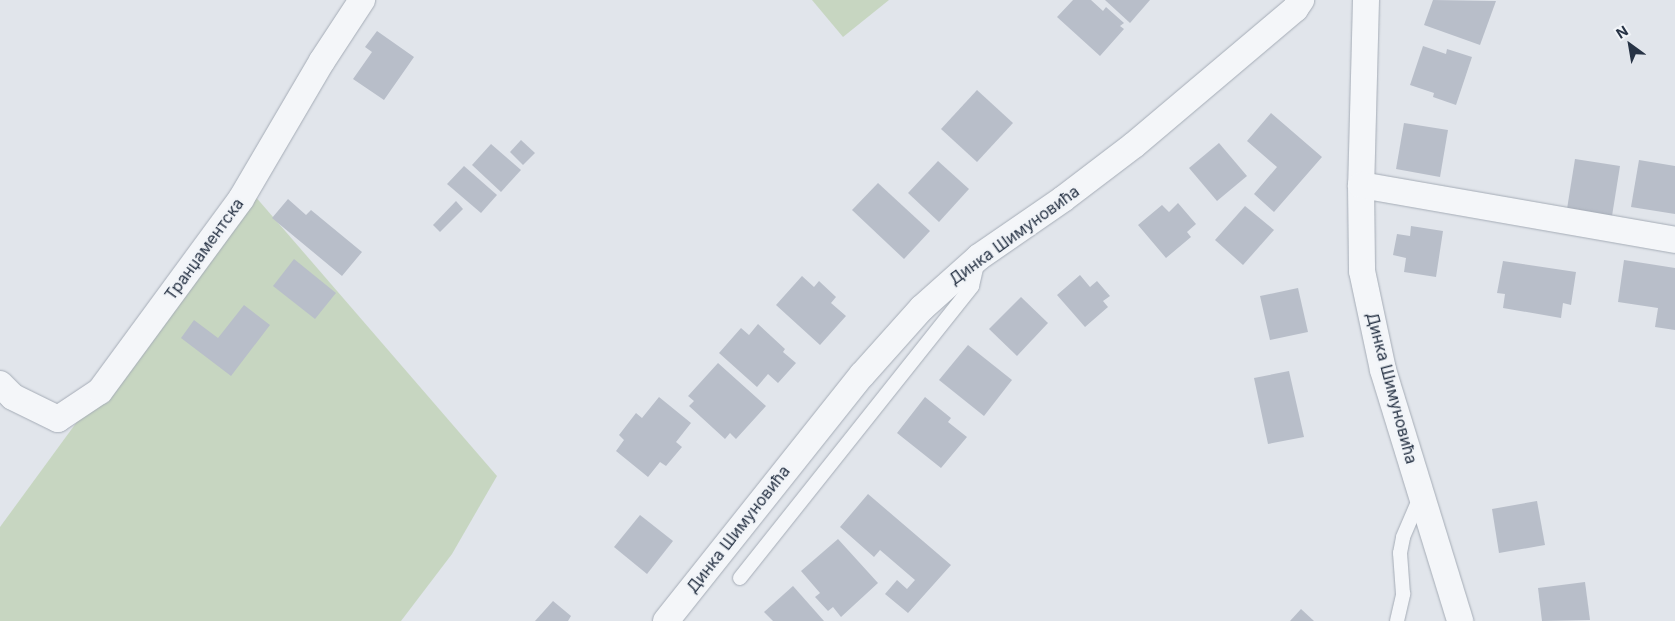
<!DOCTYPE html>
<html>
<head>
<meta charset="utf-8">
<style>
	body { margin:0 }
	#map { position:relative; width:1675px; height:621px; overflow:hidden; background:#e1e5eb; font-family:Inter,sans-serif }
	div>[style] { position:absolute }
	.green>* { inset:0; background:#c7d6c1 }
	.building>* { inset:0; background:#b8bec9 }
	.roads { filter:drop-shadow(0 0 1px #a5acb6) drop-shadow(0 0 1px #a5acb6) }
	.lane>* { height:14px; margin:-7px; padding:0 7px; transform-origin:7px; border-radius:7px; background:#f4f6f9 }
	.street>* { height:26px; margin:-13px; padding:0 13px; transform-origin:13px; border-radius:13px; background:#f4f6f9 }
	span { translate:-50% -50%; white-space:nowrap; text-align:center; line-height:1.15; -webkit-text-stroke:4.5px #f1f4f8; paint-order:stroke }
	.street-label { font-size:16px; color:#273345 }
	.north { position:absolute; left:1605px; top:20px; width:50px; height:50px; -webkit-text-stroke:4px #f1f4f8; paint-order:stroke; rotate:328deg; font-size:14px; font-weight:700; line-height:20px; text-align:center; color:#273345 }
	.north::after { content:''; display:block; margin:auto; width:18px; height:22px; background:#273345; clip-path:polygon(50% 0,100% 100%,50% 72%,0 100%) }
</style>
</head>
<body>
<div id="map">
	<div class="green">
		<i style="clip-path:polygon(812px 0,889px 0,843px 37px)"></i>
		<i style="clip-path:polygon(248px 188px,497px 476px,452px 554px,401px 621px,0 621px,0 527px)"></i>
	</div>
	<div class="building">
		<i style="clip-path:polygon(1073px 0,1091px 0,1103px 11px,1106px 7px,1124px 23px,1120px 26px,1124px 29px,1100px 56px,1057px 17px)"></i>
		<i style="clip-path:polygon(1105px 0,1150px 0,1130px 23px)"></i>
		<i style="clip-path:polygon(1433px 0,1496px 1px,1480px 45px,1424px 25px)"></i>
		<i style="clip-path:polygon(377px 31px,414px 57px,384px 100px,353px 79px,372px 52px,365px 47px)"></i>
		<i style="clip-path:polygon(1423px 46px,1446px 54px,1447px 49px,1472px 57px,1456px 105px,1433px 97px,1434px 93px,1410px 85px)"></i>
		<i style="clip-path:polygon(977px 90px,1013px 123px,977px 162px,941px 129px)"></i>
		<i style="clip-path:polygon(1271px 113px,1322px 157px,1274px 212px,1254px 194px,1277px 167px,1247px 141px)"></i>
		<i style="clip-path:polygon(1404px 123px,1448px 130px,1440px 177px,1396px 169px)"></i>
		<i style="clip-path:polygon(521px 140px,535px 153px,523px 165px,510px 152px)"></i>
		<i style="clip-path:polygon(1219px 143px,1247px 176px,1217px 201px,1189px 168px)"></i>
		<i style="clip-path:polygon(491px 144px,521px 170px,501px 192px,472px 165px)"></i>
		<i style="clip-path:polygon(1575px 159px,1620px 166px,1612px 216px,1567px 209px)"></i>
		<i style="clip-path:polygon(1639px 160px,1675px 166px,1675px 214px,1631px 207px)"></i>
		<i style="clip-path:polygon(938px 161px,969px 189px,939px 222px,908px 193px)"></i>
		<i style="clip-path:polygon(464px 166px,497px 195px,481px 213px,447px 184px)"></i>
		<i style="clip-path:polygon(878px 183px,930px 231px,904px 259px,852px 210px)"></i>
		<i style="clip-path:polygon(288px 199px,306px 215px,311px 210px,362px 252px,342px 276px,272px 218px)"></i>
		<i style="clip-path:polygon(456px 201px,463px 209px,440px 232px,433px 225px)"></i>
		<i style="clip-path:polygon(1178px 203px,1196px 224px,1187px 232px,1191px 237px,1166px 258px,1138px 225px,1162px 205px,1169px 212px)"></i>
		<i style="clip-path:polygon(1245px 206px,1274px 230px,1243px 265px,1215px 240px)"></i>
		<i style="clip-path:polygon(1411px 226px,1443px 231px,1436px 277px,1404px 272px,1406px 258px,1393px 255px,1397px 234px,1410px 236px)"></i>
		<i style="clip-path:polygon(294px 259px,336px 293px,315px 319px,273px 286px)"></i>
		<i style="clip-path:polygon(1624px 260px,1675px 268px,1675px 330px,1655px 327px,1658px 308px,1618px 302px)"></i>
		<i style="clip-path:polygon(1503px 261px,1576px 272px,1571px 305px,1563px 303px,1561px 318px,1503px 308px,1505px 294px,1497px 293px)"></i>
		<i style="clip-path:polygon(1080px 275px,1090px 287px,1097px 281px,1110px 296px,1103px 301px,1108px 307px,1085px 327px,1057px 295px)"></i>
		<i style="clip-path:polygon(802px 276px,814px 287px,819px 281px,836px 297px,831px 303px,846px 316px,820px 345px,776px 305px)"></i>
		<i style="clip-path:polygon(1298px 288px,1308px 332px,1270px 340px,1260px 296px)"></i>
		<i style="clip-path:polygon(1021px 297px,1048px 323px,1017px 356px,989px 329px)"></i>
		<i style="clip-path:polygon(244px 305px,270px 325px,231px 376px,181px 338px,194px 320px,218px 338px)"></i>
		<i style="clip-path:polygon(758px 324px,785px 349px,783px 352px,796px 363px,778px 383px,768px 374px,757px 387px,719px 353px,741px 328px,749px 335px)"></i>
		<i style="clip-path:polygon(968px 345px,1012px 380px,984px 416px,939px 380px)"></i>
		<i style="clip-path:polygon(718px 363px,766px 406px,736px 439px,730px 433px,725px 439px,689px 406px,694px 401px,688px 396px)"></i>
		<i style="clip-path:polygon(1289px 371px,1304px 437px,1268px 444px,1254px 378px)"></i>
		<i style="clip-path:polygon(659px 397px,691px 423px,676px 442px,682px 447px,666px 466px,660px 462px,648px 477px,616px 451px,624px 440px,619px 435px,636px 413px,642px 418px)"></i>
		<i style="clip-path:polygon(925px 397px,951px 418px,948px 422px,967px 437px,941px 468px,897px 433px)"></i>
		<i style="clip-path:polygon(868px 494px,951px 565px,908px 613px,885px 594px,897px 580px,907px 589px,915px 580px,880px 550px,874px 557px,840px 527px)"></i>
		<i style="clip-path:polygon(1537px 501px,1545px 545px,1499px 553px,1492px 509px)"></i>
		<i style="clip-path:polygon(640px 515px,673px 541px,647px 574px,614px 547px)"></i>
		<i style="clip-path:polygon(838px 539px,878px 583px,841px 617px,833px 607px,828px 611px,815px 597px,820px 593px,801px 571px)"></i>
		<i style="clip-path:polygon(1585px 582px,1590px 620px,1542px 621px,1538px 588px)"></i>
		<i style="clip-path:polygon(793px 586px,824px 621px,773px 621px,764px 612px)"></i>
		<i style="clip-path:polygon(553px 601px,571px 616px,568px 621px,535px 621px)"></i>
		<i style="clip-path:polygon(1301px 609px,1314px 621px,1290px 621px)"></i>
	</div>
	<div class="roads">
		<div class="lane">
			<i style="left:740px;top:578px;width:373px;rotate:-51.5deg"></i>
			<i style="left:972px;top:286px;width:26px;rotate:-77deg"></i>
			<i style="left:1397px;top:621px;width:28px;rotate:-77deg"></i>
			<i style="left:1403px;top:594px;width:41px;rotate:-94.2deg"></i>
			<i style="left:1400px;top:553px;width:16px;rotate:-79deg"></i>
			<i style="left:1403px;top:537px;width:46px;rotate:-66.8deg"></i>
		</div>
		<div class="street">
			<i style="left:1366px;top:0;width:185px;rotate:91.5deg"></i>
			<i style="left:1361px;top:185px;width:86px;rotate:89.3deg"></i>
			<i style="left:1362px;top:271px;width:101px;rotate:78deg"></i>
			<i style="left:1383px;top:370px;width:263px;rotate:72.9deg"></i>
			<i style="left:1361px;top:185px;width:319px;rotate:9.9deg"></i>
			<i style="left:0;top:384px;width:18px;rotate:45deg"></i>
			<i style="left:13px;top:397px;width:50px;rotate:26.1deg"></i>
			<i style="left:58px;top:419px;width:50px;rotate:-33.7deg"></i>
			<i style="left:100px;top:391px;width:238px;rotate:-53.7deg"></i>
			<i style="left:241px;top:199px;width:160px;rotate:-59.6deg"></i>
			<i style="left:322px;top:61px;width:73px;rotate:-56.7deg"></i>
			<i style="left:666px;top:621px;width:315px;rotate:-51.5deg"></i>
			<i style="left:862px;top:375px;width:90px;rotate:-48.2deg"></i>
			<i style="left:922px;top:308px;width:76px;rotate:-41.8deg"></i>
			<i style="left:979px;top:257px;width:102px;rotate:-34.6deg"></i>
			<i style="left:1063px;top:199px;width:89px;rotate:-37.3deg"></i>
			<i style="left:1134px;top:145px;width:211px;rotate:-40.2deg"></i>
			<i style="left:1295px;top:9px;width:11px;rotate:-56deg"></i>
		</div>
	</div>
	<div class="street-label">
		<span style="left:1014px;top:235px;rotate:-36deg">Динка Шимуновића</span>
		<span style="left:204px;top:249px;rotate:-54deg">Транџаментска</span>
		<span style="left:1392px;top:388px;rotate:75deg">Динка Шимуновића</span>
		<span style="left:738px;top:529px;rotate:-52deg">Динка Шимуновића</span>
	</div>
	<div class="north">N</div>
</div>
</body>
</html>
